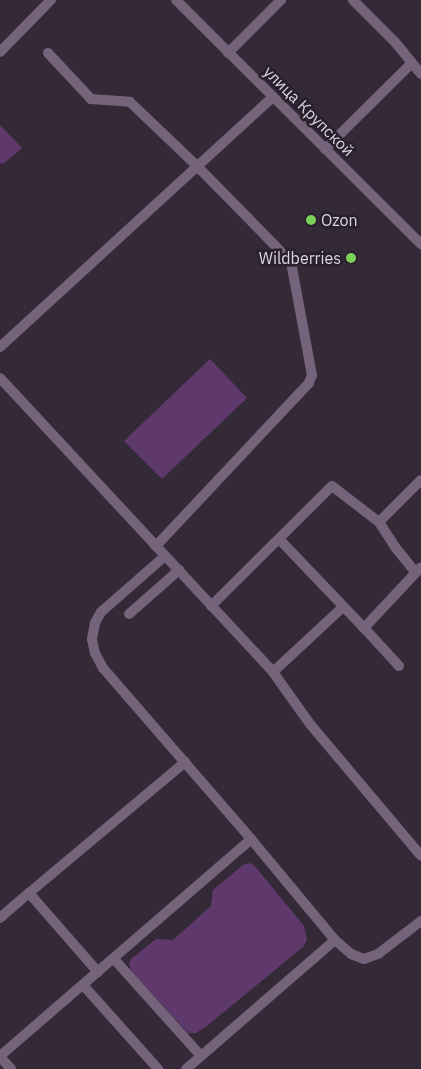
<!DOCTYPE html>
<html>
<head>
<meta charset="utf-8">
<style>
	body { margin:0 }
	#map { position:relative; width:421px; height:1069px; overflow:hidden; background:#342a37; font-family:"IBM Plex Sans",sans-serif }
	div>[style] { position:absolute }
	.green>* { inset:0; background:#60396c }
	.service>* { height:10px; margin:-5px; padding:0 5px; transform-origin:5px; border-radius:5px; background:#75627b }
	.minor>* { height:10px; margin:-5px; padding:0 5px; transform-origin:5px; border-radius:5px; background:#75627b }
	.dots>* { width:14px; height:14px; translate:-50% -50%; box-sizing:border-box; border:2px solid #2a202d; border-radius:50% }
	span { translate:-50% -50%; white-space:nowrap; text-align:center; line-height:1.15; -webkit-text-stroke:5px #2a202d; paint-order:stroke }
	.street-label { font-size:16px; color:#dcd6de }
	.poi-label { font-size:16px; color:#dcd6de }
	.left { translate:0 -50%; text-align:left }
	.right { translate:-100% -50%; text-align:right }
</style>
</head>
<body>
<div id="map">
	<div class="green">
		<i style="clip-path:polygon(0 125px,22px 148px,3px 164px,0 163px)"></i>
		<i style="clip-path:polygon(210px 359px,247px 398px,162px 479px,124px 441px)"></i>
		<i style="clip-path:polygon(249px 863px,254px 865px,304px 926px,307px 939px,304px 946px,207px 1026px,196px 1033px,188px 1033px,132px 972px,129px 964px,131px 959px,156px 939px,173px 940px,211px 906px,213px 890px,243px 865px)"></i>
	</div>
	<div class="service">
		<i style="left:353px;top:0;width:59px;rotate:45deg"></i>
		<i style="left:395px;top:42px;width:41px;rotate:50.9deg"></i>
		<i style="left:0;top:52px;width:73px;rotate:-45.6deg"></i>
		<i style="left:48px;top:53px;width:63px;rotate:46.9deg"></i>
		<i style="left:91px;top:99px;width:39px;rotate:4deg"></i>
		<i style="left:130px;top:102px;width:94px;rotate:43.7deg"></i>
		<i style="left:198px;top:167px;width:133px;rotate:45.6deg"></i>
		<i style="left:291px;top:262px;width:115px;rotate:79.5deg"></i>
		<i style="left:312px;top:375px;width:9px;rotate:111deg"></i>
		<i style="left:309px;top:383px;width:224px;rotate:133.2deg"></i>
		<i style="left:228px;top:53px;width:75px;rotate:-45deg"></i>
		<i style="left:325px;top:149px;width:121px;rotate:-44.7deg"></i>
		<i style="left:0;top:347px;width:370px;rotate:-42.5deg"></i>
		<i style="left:0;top:378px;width:401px;rotate:47.1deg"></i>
		<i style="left:273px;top:672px;width:64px;rotate:54.6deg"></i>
		<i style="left:310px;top:724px;width:172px;rotate:49.9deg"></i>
		<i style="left:379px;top:522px;width:59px;rotate:-45deg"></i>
		<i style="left:280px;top:540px;width:122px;rotate:46.3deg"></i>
		<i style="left:165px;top:556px;width:85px;rotate:138.8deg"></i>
		<i style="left:101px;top:612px;width:13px;rotate:119deg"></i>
		<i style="left:95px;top:623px;width:16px;rotate:101deg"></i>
		<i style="left:92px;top:639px;width:14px;rotate:78deg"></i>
		<i style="left:95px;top:653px;width:17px;rotate:62deg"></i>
		<i style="left:103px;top:668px;width:226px;rotate:49.1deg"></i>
		<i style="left:211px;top:606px;width:170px;rotate:-44.8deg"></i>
		<i style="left:332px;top:486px;width:59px;rotate:37.5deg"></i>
		<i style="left:379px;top:522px;width:30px;rotate:57deg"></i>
		<i style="left:395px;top:547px;width:33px;rotate:51deg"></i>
		<i style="left:129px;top:614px;width:67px;rotate:-41.3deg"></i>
		<i style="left:399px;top:666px;width:52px;rotate:-132.6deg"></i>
		<i style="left:364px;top:628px;width:83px;rotate:-46.9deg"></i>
		<i style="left:273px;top:672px;width:96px;rotate:-42.9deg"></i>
		<i style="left:29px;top:893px;width:204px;rotate:-40deg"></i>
		<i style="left:0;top:918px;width:38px;rotate:-41deg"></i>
		<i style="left:29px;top:893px;width:105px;rotate:48.9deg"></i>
		<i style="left:335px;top:940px;width:21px;rotate:41deg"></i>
		<i style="left:351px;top:954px;width:14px;rotate:21deg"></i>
		<i style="left:364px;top:959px;width:15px;rotate:-20deg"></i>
		<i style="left:378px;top:954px;width:54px;rotate:-37.5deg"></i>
		<i style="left:114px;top:959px;width:130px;rotate:48.1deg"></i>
		<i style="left:83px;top:985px;width:113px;rotate:48.2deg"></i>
		<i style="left:0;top:1056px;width:332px;rotate:-40.8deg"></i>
		<i style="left:251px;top:839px;width:131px;rotate:50.3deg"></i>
		<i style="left:335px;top:940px;width:197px;rotate:139.1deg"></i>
		<i style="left:0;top:1057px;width:16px;rotate:47deg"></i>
	</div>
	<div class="minor">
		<i style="left:176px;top:0;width:346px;rotate:44.9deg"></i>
	</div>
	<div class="dots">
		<i style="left:311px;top:220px;background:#7ad156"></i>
		<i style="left:351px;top:258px;background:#7ad156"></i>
	</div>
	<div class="street-label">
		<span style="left:309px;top:111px;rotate:45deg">улица Крупской</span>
	</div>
	<div class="poi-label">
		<span class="left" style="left:321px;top:220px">Ozon</span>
		<span class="right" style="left:341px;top:258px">Wildberries</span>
	</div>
</div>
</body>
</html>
